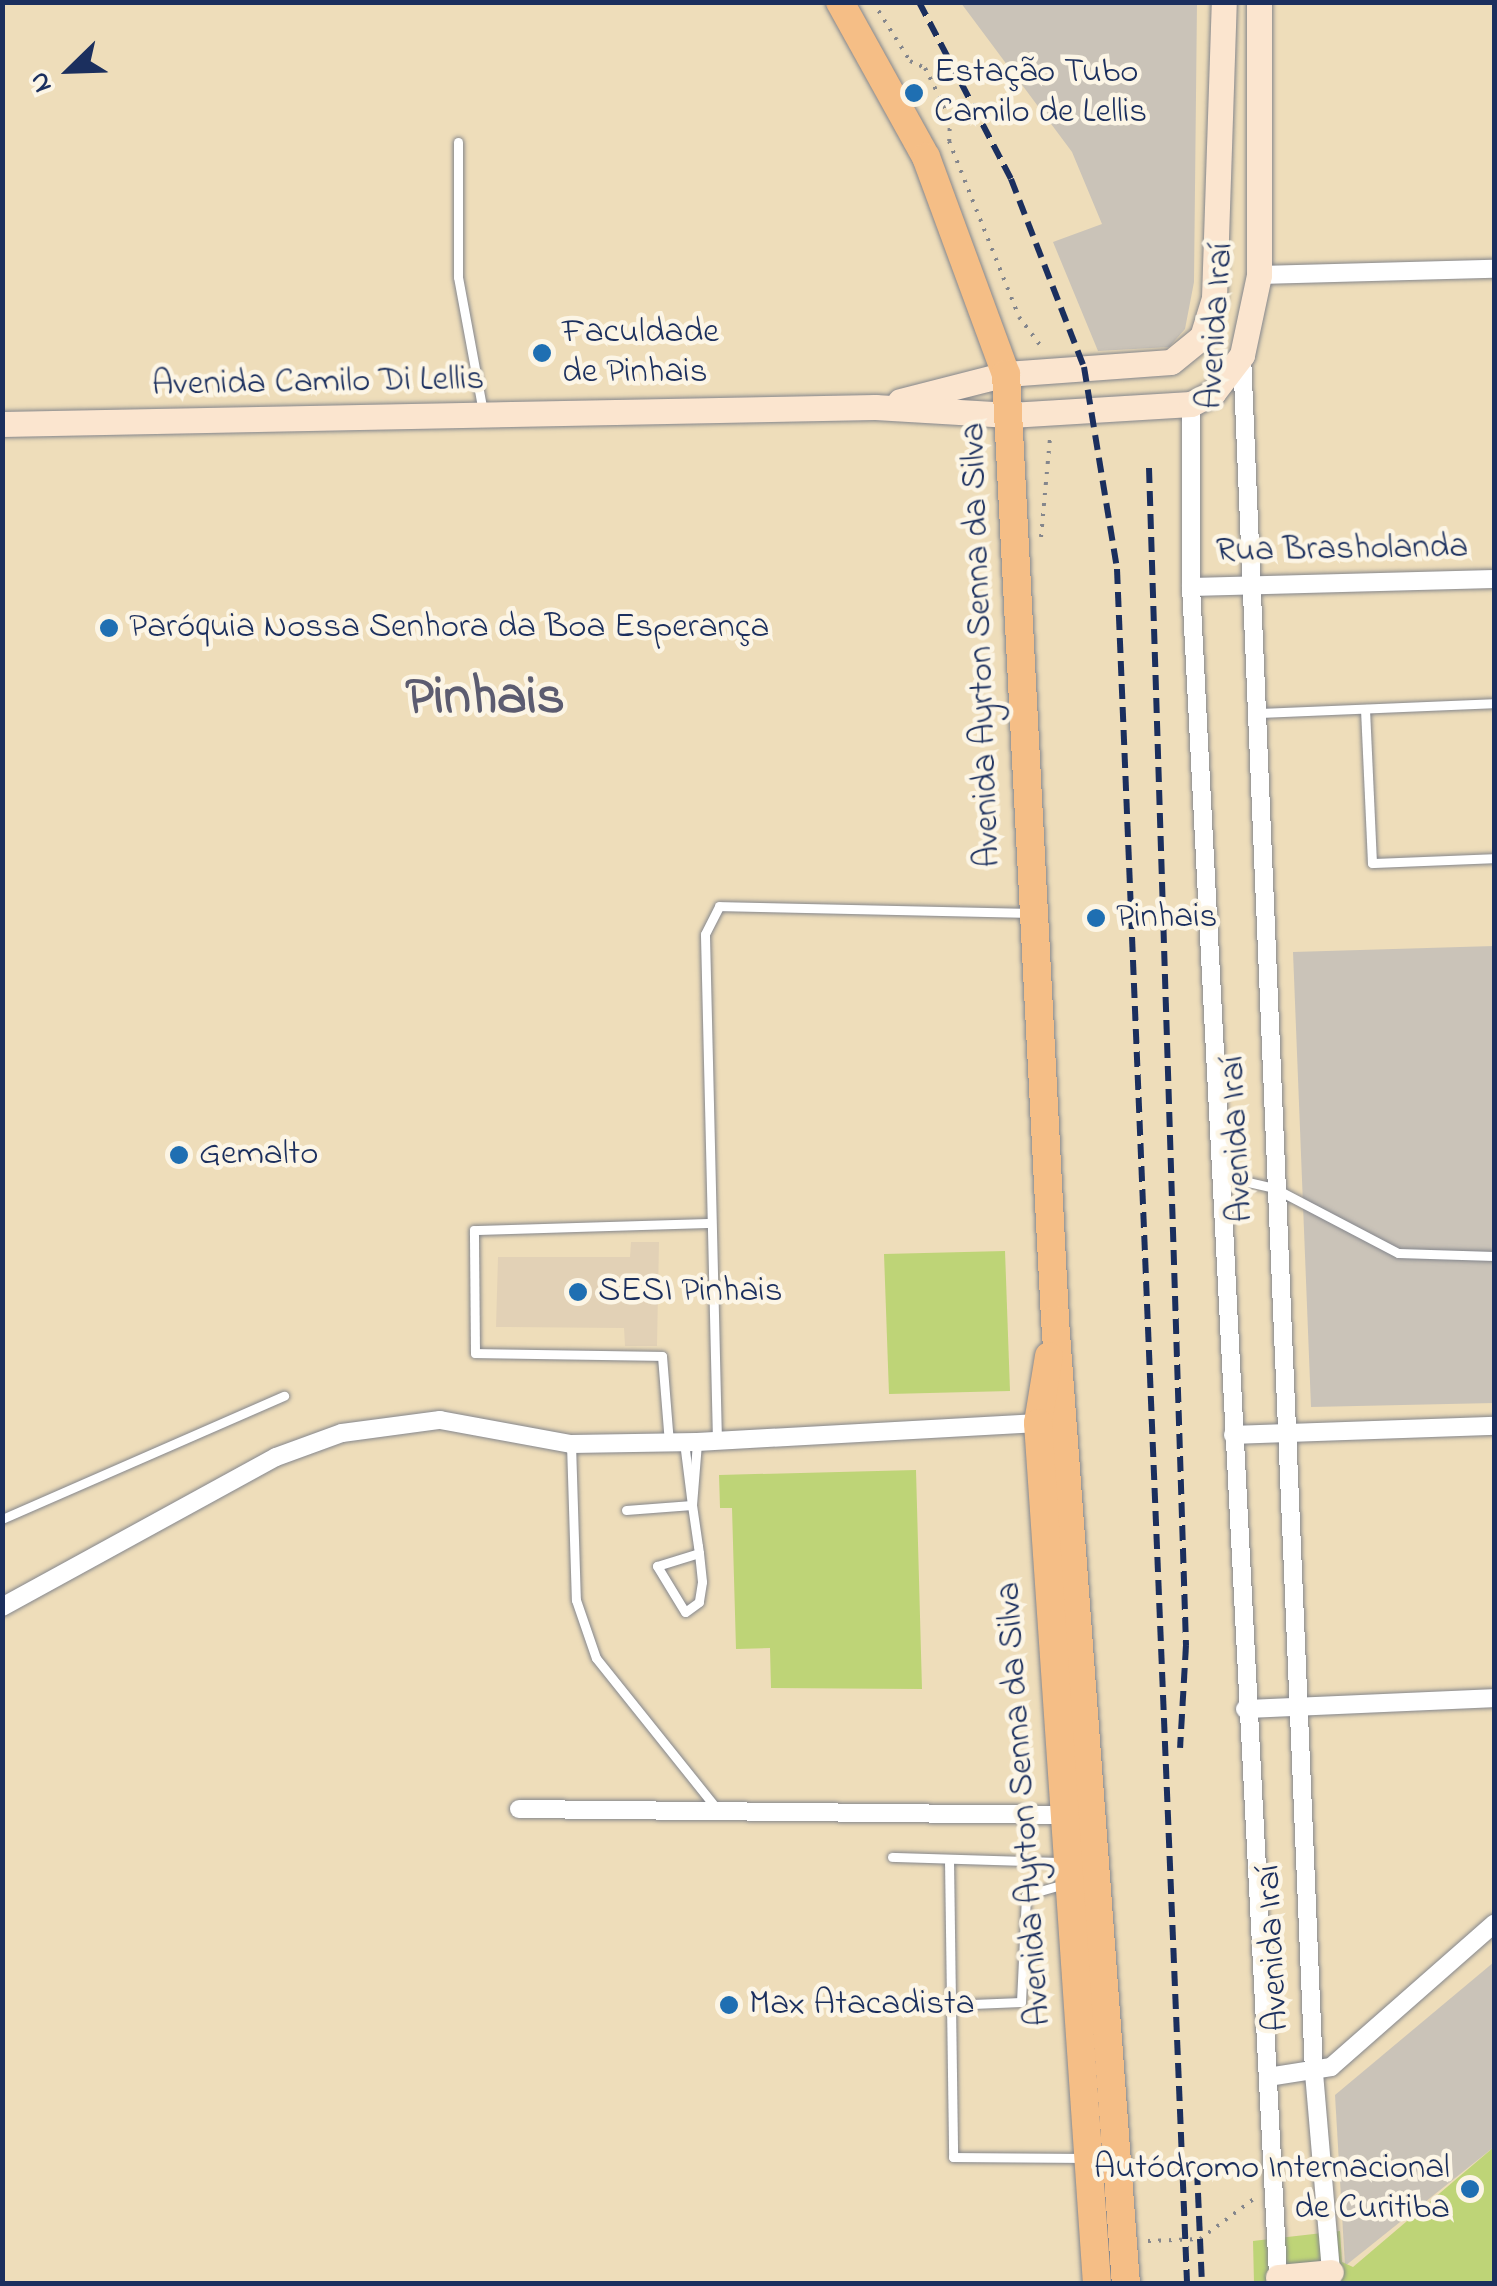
<!DOCTYPE html>
<html>
<head>
<meta charset="utf-8">
<style>
	body { margin:0 }
	#map { position:relative; width:1497px; height:2286px; overflow:hidden; background:#eeddba; font-family:"Indie Flower",sans-serif }
	div>[style] { position:absolute }
	.built>* { inset:0; background:#e2d1b6 }
	.industrial>* { inset:0; background:#cac3b8 }
	.green>* { inset:0; background:#bed477 }
	.path>* { height:4px; margin-top:-2px; transform-origin:0; background:repeating-linear-gradient(90deg,#84868c 0 2.5px,transparent 0 10.5px) }
	.roads { filter:drop-shadow(0 0 2px #84868c) drop-shadow(0 0 2px #84868c) }
	.lane>* { height:9px; margin:-4.5px; padding:0 4.5px; transform-origin:4.5px; border-radius:4.5px; background:#fff }
	.street>* { height:18px; margin:-9px; padding:0 9px; transform-origin:9px; border-radius:9px; background:#fff }
	.secondary>* { height:25px; margin:-12.5px; padding:0 12.5px; transform-origin:12.5px; border-radius:12.5px; background:#fbe5cf }
	.primary>* { height:28px; margin:-14px; padding:0 14px; transform-origin:14px; border-radius:14px; background:#f5be86 }
	.rail>* { height:6px; margin-top:-3px; transform-origin:0; background:repeating-linear-gradient(90deg,#1b2f5e 0 15px,transparent 0 23px) }
	.dots>* { width:28px; height:28px; translate:-50% -50%; box-sizing:border-box; border:5px solid #fcf5e5; border-radius:50% }
	span { translate:-50% -50%; white-space:nowrap; text-align:center; line-height:1.15; -webkit-text-stroke:9px #fcf5e5; paint-order:stroke }
	.poi-label { font-size:35px; color:#1b2f5e }
	.left { translate:0 -50%; text-align:left }
	.right { translate:-100% -50%; text-align:right }
	.street-label { font-size:35px; color:#1b2f5e }
	.town-label { font-size:55px; color:#5c5c70; font-weight:700 }
	.frame { position:absolute; inset:0; border:5px solid #1b2f5e; pointer-events:none }
	.north { position:absolute; left:20px; top:20px; width:100px; height:100px; -webkit-text-stroke:8px #fcf5e5; paint-order:stroke; rotate:247deg; font-size:28px; font-weight:700; line-height:40px; text-align:center; color:#1b2f5e }
	.north::after { content:''; display:block; margin:auto; width:35px; height:45px; background:#1b2f5e; clip-path:polygon(50% 0,100% 100%,50% 72%,0 100%) }
</style>
</head>
<body>
<div id="map">
	<div class="built">
		<i style="clip-path:polygon(631px 1242px,659px 1242px,657px 1346px,625px 1346px,624px 1328px,496px 1327px,498px 1257px,630px 1257px)"></i>
	</div>
	<div class="industrial">
		<i style="clip-path:polygon(961px 3px,1197px 3px,1194px 282px,1185px 329px,1169px 347px,1098px 351px,1053px 242px,1102px 224px,1072px 152px)"></i>
		<i style="clip-path:polygon(1494px 946px,1494px 1403px,1311px 1407px,1293px 952px)"></i>
		<i style="clip-path:polygon(1494px 1962px,1494px 2147px,1345px 2266px,1335px 2095px)"></i>
	</div>
	<div class="green">
		<i style="clip-path:polygon(1005px 1251px,1010px 1391px,889px 1394px,884px 1254px)"></i>
		<i style="clip-path:polygon(916px 1470px,922px 1689px,771px 1688px,770px 1648px,736px 1649px,732px 1508px,720px 1508px,719px 1475px)"></i>
		<i style="clip-path:polygon(1494px 2147px,1494px 2283px,1254px 2283px,1253px 2241px,1340px 2231px,1342px 2262px,1353px 2267px)"></i>
	</div>
	<div class="path">
		<i style="left:873px;top:2px;width:70px;rotate:57.9deg"></i>
		<i style="left:910px;top:61px;width:17px;rotate:25deg"></i>
		<i style="left:925px;top:68px;width:56px;rotate:63.4deg"></i>
		<i style="left:950px;top:118px;width:23px;rotate:92deg"></i>
		<i style="left:949px;top:141px;width:189px;rotate:68.3deg"></i>
		<i style="left:1019px;top:317px;width:40px;rotate:53deg"></i>
		<i style="left:1041px;top:537px;width:99px;rotate:-84.8deg"></i>
		<i style="left:1148px;top:2241px;width:52px;rotate:-2.2deg"></i>
		<i style="left:1200px;top:2239px;width:69px;rotate:-36.7deg"></i>
	</div>
	<div class="roads">
		<div class="lane">
			<i style="left:458px;top:142px;width:135px;rotate:90deg"></i>
			<i style="left:458px;top:277px;width:137px;rotate:79.5deg"></i>
			<i style="left:1365px;top:709px;width:154px;rotate:87.4deg"></i>
			<i style="left:1372px;top:863px;width:122px;rotate:-2.3deg"></i>
			<i style="left:1258px;top:713px;width:236px;rotate:-2.4deg"></i>
			<i style="left:1222px;top:1176px;width:53px;rotate:13deg"></i>
			<i style="left:1274px;top:1188px;width:140px;rotate:27.7deg"></i>
			<i style="left:1398px;top:1253px;width:96px;rotate:1.8deg"></i>
			<i style="left:717px;top:1441px;width:507px;rotate:-91.36deg"></i>
			<i style="left:705px;top:934px;width:31px;rotate:-63deg"></i>
			<i style="left:719px;top:906px;width:309px;rotate:1.3deg"></i>
			<i style="left:684px;top:1442px;width:64px;rotate:82.8deg"></i>
			<i style="left:692px;top:1505px;width:62px;rotate:-85.4deg"></i>
			<i style="left:669px;top:1443px;width:87px;rotate:-94.6deg"></i>
			<i style="left:662px;top:1356px;width:187px;rotate:-179.1deg"></i>
			<i style="left:475px;top:1353px;width:123px;rotate:-90.5deg"></i>
			<i style="left:474px;top:1230px;width:237px;rotate:-1.7deg"></i>
			<i style="left:571px;top:1444px;width:156px;rotate:88.2deg"></i>
			<i style="left:576px;top:1600px;width:61px;rotate:71deg"></i>
			<i style="left:596px;top:1658px;width:192px;rotate:51.3deg"></i>
			<i style="left:626px;top:1510px;width:66px;rotate:-4.3deg"></i>
			<i style="left:692px;top:1505px;width:41px;rotate:81.7deg"></i>
			<i style="left:698px;top:1546px;width:7px;rotate:82deg"></i>
			<i style="left:699px;top:1553px;width:29px;rotate:84deg"></i>
			<i style="left:702px;top:1582px;width:20px;rotate:99deg"></i>
			<i style="left:699px;top:1602px;width:17px;rotate:144deg"></i>
			<i style="left:685px;top:1612px;width:54px;rotate:-121.3deg"></i>
			<i style="left:657px;top:1566px;width:44px;rotate:-17.2deg"></i>
			<i style="left:2px;top:1519px;width:308px;rotate:-23.6deg"></i>
			<i style="left:892px;top:1857px;width:170px;rotate:1.7deg"></i>
			<i style="left:949px;top:1859px;width:298px;rotate:89.2deg"></i>
			<i style="left:953px;top:2157px;width:131px;rotate:0.4deg"></i>
			<i style="left:948px;top:2005px;width:73px;rotate:-2.4deg"></i>
			<i style="left:1021px;top:2002px;width:107px;rotate:-87.3deg"></i>
			<i style="left:1026px;top:1895px;width:40px;rotate:-16deg"></i>
		</div>
		<div class="street">
			<i style="left:1259px;top:275px;width:235px;rotate:-1.5deg"></i>
			<i style="left:1242px;top:355px;width:1720px;rotate:87.6deg"></i>
			<i style="left:1314px;top:2073px;width:200px;rotate:85.1deg"></i>
			<i style="left:1191px;top:404px;width:183px;rotate:90deg"></i>
			<i style="left:1191px;top:587px;width:1692px;rotate:87.05deg"></i>
			<i style="left:1191px;top:587px;width:303px;rotate:-1.5deg"></i>
			<i style="left:1233px;top:1435px;width:261px;rotate:-2deg"></i>
			<i style="left:2px;top:1607px;width:312px;rotate:-28.7deg"></i>
			<i style="left:276px;top:1457px;width:70px;rotate:-20deg"></i>
			<i style="left:342px;top:1433px;width:99px;rotate:-7.6deg"></i>
			<i style="left:440px;top:1420px;width:133px;rotate:10.4deg"></i>
			<i style="left:571px;top:1444px;width:126px;rotate:-0.9deg"></i>
			<i style="left:697px;top:1442px;width:342px;rotate:-3.2deg"></i>
			<i style="left:1245px;top:1709px;width:249px;rotate:-2.5deg"></i>
			<i style="left:519px;top:1809px;width:542px;rotate:0.63deg"></i>
			<i style="left:1268px;top:2077px;width:64px;rotate:-9deg"></i>
			<i style="left:1331px;top:2067px;width:217px;rotate:-41.3deg"></i>
		</div>
		<div class="secondary">
			<i style="left:900px;top:401px;width:109px;rotate:-14.3deg"></i>
			<i style="left:1006px;top:374px;width:165px;rotate:-4.2deg"></i>
			<i style="left:1171px;top:362px;width:40px;rotate:-39deg"></i>
			<i style="left:1202px;top:337px;width:41px;rotate:-72.9deg"></i>
			<i style="left:1214px;top:298px;width:296px;rotate:-88.1deg"></i>
			<i style="left:2px;top:424px;width:873px;rotate:-1.12deg"></i>
			<i style="left:875px;top:407px;width:135px;rotate:3.4deg"></i>
			<i style="left:1010px;top:415px;width:181px;rotate:-3.5deg"></i>
			<i style="left:1191px;top:404px;width:25px;rotate:-27deg"></i>
			<i style="left:1213px;top:393px;width:48px;rotate:-52.7deg"></i>
			<i style="left:1242px;top:355px;width:82px;rotate:-78deg"></i>
			<i style="left:1259px;top:275px;width:273px;rotate:-90deg"></i>
			<i style="left:1278px;top:2277px;width:53px;rotate:-5.4deg"></i>
		</div>
		<div class="primary">
			<i style="left:840px;top:2px;width:177px;rotate:61deg"></i>
			<i style="left:926px;top:157px;width:231px;rotate:69.8deg"></i>
			<i style="left:1006px;top:374px;width:947px;rotate:87.03deg"></i>
			<i style="left:1055px;top:1320px;width:967px;rotate:85.79deg"></i>
			<i style="left:1049px;top:1356px;width:68px;rotate:99.3deg"></i>
			<i style="left:1038px;top:1423px;width:863px;rotate:86.08deg"></i>
		</div>
	</div>
	<div class="rail">
		<i style="left:919px;top:2px;width:199px;rotate:62.5deg"></i>
		<i style="left:1011px;top:179px;width:202px;rotate:68.8deg"></i>
		<i style="left:1084px;top:367px;width:205px;rotate:80.7deg"></i>
		<i style="left:1117px;top:569px;width:1716px;rotate:87.66deg"></i>
		<i style="left:1149px;top:468px;width:1178px;rotate:88.2deg"></i>
		<i style="left:1186px;top:1645px;width:103px;rotate:93.3deg"></i>
		<i style="left:1197px;top:2170px;width:114px;rotate:87.5deg"></i>
	</div>
	<div class="dots">
		<i style="left:914px;top:93px;background:#1f6fb2"></i>
		<i style="left:542px;top:353px;background:#1f6fb2"></i>
		<i style="left:109px;top:628px;background:#1f6fb2"></i>
		<i style="left:1096px;top:918px;background:#1f6fb2"></i>
		<i style="left:179px;top:1155px;background:#1f6fb2"></i>
		<i style="left:578px;top:1292px;background:#1f6fb2"></i>
		<i style="left:729px;top:2005px;background:#1f6fb2"></i>
		<i style="left:1470px;top:2189px;background:#1f6fb2"></i>
	</div>
	<div class="poi-label">
		<span class="left" style="left:934px;top:93px">Estação Tubo<br>Camilo de Lellis</span>
		<span class="left" style="left:562px;top:353px">Faculdade<br>de Pinhais</span>
		<span class="left" style="left:129px;top:628px">Paróquia Nossa Senhora da Boa Esperança</span>
		<span class="left" style="left:1116px;top:918px">Pinhais</span>
		<span class="left" style="left:199px;top:1155px">Gemalto</span>
		<span class="left" style="left:598px;top:1292px">SESI Pinhais</span>
		<span class="left" style="left:749px;top:2005px">Max Atacadista</span>
		<span class="right" style="left:1450px;top:2189px">Autódromo Internacional<br>de Curitiba</span>
	</div>
	<div class="street-label">
		<span style="left:1217px;top:326px;rotate:-86deg">Avenida Iraí</span>
		<span style="left:318px;top:383px;rotate:-1deg">Avenida Camilo Di Lellis</span>
		<span style="left:1342px;top:550px;rotate:-1deg">Rua Brasholanda</span>
		<span style="left:982px;top:645px;rotate:-92deg">Avenida Ayrton Senna da Silva</span>
		<span style="left:1238px;top:1139px;rotate:-93deg">Avenida Iraí</span>
		<span style="left:1025px;top:1804px;rotate:-94deg">Avenida Ayrton Senna da Silva</span>
		<span style="left:1274px;top:1948px;rotate:-93deg">Avenida Iraí</span>
	</div>
	<div class="town-label">
		<span style="left:485px;top:700px">Pinhais</span>
	</div>
	<div class="frame"></div>
	<div class="north">N</div>
</div>
</body>
</html>
